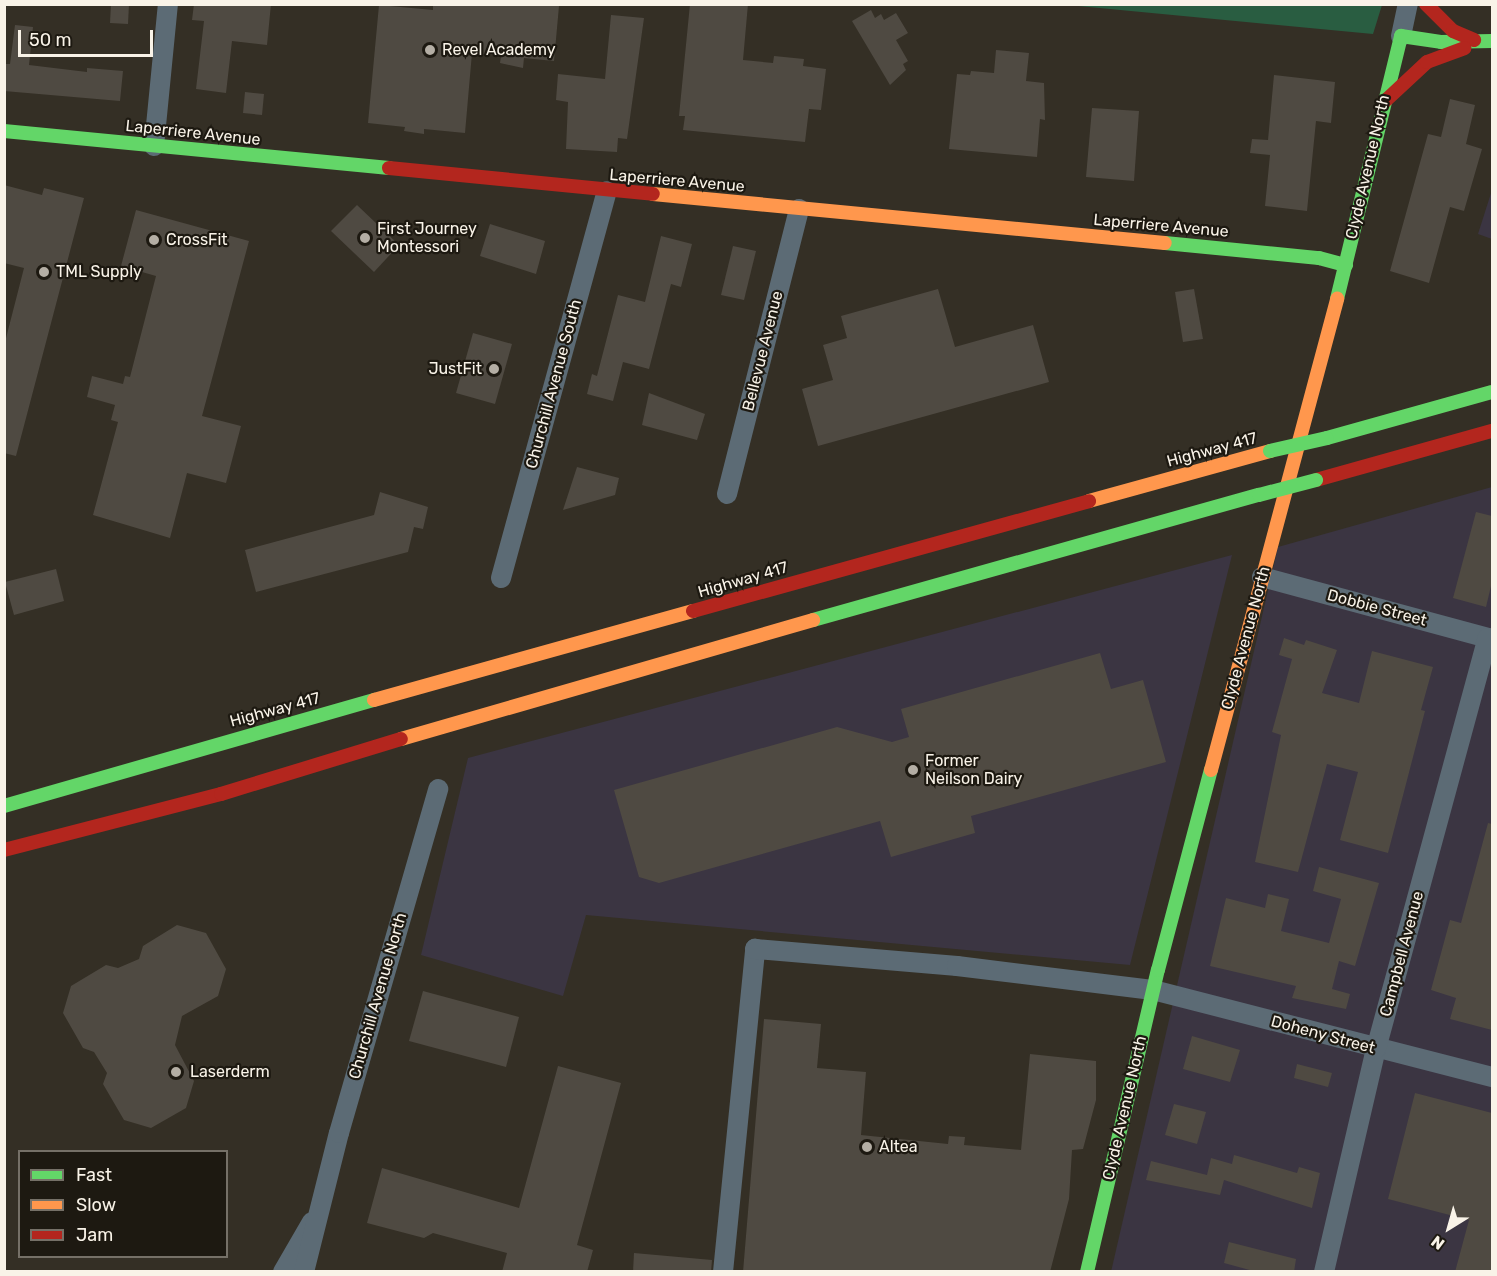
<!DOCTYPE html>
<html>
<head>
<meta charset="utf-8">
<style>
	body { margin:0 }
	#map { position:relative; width:1497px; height:1276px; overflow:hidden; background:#342f25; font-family:Rubik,sans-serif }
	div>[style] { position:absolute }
	.industrial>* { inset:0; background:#3b3542 }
	.green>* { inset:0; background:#295d41 }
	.building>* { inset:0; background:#4f4a42 }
	.street>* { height:20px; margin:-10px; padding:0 10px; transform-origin:10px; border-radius:10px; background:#5c6b75 }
	.fast>* { height:14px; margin:-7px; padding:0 7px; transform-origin:7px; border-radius:7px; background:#63d668 }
	.slow>* { height:14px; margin:-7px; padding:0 7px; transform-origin:7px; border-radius:7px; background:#ff974d }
	.jam>* { height:14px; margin:-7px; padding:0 7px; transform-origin:7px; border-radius:7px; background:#b3261e }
	.fast-bridge>* { height:14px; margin:-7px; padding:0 7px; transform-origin:7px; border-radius:7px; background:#63d668 }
	.dots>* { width:16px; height:16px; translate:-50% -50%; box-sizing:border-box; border:3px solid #1d1911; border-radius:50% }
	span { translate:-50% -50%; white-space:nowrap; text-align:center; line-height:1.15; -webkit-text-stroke:4.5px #1d1911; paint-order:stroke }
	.poi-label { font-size:16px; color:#f9f3e8 }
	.left { translate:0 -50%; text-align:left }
	.right { translate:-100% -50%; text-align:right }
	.street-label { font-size:16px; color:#f9f3e8 }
	.frame { position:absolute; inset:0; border:6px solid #f9f3e8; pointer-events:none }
	.legend { position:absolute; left:18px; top:1150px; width:210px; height:108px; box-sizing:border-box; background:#1d1911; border:2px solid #757067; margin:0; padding:8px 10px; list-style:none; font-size:18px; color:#f9f3e8 }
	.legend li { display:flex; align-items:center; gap:12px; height:30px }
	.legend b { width:30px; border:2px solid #757067 }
	.north { position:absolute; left:1419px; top:1198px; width:60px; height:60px; -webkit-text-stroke:4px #1d1911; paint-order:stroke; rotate:217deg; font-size:16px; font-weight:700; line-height:24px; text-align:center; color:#f9f3e8 }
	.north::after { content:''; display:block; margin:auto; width:21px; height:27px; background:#f9f3e8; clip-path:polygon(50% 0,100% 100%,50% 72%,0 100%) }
	.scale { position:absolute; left:18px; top:30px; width:135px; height:27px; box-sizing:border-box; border:3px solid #f9f3e8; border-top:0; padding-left:8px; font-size:18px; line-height:21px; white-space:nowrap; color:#f9f3e8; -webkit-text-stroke:4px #1d1911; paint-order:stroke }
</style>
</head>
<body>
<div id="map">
	<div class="industrial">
		<i style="clip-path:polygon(1492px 190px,1492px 239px,1478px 234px)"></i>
		<i style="clip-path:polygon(1492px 487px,1492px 1271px,1111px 1272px,1278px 547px)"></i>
		<i style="clip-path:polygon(1232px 555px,1130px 965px,586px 915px,563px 996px,421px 955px,468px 758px)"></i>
	</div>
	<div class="green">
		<i style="clip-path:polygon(1068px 5px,1382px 5px,1373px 34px)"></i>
	</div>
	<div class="building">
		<i style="clip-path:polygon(111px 4px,129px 4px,128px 24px,110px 23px)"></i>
		<i style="clip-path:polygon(194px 4px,271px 4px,267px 45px,232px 41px,226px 93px,196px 89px,204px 21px,192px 20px)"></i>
		<i style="clip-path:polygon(433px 4px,559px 6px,554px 61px,524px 58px,523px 68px,500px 63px,501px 56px,472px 53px,465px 133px,424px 129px,424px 134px,404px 131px,405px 127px,368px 123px,379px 5px,433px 10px)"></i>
		<i style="clip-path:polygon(690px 4px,748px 4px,743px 60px,773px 63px,774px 56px,804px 59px,803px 66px,826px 69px,821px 110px,809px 109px,805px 142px,683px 130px,685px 116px,679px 116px)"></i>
		<i style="clip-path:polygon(871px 10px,875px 18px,881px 14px,884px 20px,896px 13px,908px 33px,896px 40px,908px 61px,903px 64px,906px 70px,890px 85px,852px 21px)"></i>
		<i style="clip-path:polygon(611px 15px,644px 18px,627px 139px,618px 138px,617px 152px,566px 149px,568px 102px,556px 100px,558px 74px,605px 79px)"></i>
		<i style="clip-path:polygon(15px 25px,33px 27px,29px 65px,87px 72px,87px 68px,123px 71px,120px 101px,4px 91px,4px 64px,10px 64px)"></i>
		<i style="clip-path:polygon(996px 50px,1029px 53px,1026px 81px,1044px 83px,1045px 120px,1040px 119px,1037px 157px,949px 149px,957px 74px,970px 75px,971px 71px,994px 73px)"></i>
		<i style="clip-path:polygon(1274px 75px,1335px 82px,1331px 123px,1316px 121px,1307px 211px,1265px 206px,1270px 155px,1250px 153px,1252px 139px,1268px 140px)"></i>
		<i style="clip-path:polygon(245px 92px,264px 94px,262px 115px,243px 113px)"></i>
		<i style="clip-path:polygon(1450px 99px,1475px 105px,1466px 144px,1482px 149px,1464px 211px,1450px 207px,1429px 283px,1390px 271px,1428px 134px,1441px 137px)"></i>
		<i style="clip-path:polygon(1092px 108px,1139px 111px,1134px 181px,1086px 177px)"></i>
		<i style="clip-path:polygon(4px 185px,42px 195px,44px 188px,84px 198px,16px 456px,4px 453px,4px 346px,24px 268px,4px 263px)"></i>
		<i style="clip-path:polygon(357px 205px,399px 245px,374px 272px,331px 231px)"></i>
		<i style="clip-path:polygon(136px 210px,249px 241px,202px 416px,241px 426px,226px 483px,187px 473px,170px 538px,93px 515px,118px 422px,111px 420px,115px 405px,87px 397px,92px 376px,123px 384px,125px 376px,130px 377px,156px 276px,121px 266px)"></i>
		<i style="clip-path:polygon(490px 224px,545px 241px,536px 274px,480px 256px)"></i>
		<i style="clip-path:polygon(661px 236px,692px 244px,681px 287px,671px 284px,649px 369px,623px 362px,613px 401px,587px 394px,592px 374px,597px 376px,618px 295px,645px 302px)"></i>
		<i style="clip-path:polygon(733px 246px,756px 251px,744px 300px,721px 295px)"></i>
		<i style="clip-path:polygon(938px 289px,955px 347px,1033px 325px,1049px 382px,818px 446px,802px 389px,833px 380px,823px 345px,847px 338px,841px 316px)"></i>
		<i style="clip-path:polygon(1194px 289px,1203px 339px,1183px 342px,1175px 292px)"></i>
		<i style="clip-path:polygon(473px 333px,512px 344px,495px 404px,456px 393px)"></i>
		<i style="clip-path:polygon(649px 393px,705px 414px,697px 440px,642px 425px)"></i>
		<i style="clip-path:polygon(577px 467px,619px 478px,615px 495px,563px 510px)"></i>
		<i style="clip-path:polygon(380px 492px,428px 507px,423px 529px,414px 527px,408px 552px,256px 592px,245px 550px,374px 515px)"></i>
		<i style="clip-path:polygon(1476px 512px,1492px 516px,1492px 582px,1486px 607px,1453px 598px)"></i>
		<i style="clip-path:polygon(56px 569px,64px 601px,14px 615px,5px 582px)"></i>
		<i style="clip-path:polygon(1284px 638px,1304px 645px,1306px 640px,1337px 650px,1322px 693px,1359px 703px,1372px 651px,1433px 667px,1421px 710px,1425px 711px,1388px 853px,1340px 840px,1358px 772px,1327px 764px,1298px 872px,1255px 862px,1281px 735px,1272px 732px,1292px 659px,1279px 655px)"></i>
		<i style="clip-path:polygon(1100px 653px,1111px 689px,1143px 680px,1166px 762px,971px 816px,975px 833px,891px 857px,880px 821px,659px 883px,639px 877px,614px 790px,837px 727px,892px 742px,909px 737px,901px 709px)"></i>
		<i style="clip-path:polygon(1488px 823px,1492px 824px,1492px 1030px,1450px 1019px,1456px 998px,1431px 990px,1450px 920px,1461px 923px)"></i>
		<i style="clip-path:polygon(1319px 867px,1379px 883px,1355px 966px,1339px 961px,1332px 989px,1350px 994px,1346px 1009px,1292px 998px,1296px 986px,1210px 966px,1226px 898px,1265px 908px,1268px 894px,1289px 899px,1281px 931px,1329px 943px,1341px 899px,1313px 891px)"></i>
		<i style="clip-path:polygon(177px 925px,206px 933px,226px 969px,218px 996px,182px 1016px,175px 1045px,194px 1081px,186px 1108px,151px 1128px,124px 1120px,103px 1084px,107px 1073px,94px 1052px,83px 1048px,63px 1013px,71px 986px,106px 965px,118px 968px,139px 959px,143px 946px)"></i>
		<i style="clip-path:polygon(423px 991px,519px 1017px,506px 1067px,409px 1041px)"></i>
		<i style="clip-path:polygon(764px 1019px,821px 1024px,817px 1068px,866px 1072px,861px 1135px,948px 1144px,949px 1136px,965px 1137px,964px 1145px,1021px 1150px,1030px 1054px,1096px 1061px,1096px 1100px,1083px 1149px,1072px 1150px,1069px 1199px,1050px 1272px,743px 1272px)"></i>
		<i style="clip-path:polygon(1192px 1036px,1240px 1050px,1230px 1082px,1183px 1069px)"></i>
		<i style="clip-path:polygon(1297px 1064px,1332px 1073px,1328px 1087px,1294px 1078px)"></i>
		<i style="clip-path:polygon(558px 1066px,621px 1083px,577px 1245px,593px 1250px,587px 1272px,502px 1272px,507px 1253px,433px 1233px,424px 1238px,367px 1223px,382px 1168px,519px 1208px)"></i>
		<i style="clip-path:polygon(1415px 1093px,1492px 1113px,1492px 1272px,1455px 1272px,1469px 1220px,1388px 1199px)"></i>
		<i style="clip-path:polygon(1174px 1104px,1206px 1112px,1197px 1144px,1165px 1135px)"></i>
		<i style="clip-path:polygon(1234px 1155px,1297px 1173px,1299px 1167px,1320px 1173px,1312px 1208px,1224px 1180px,1220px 1195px,1146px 1180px,1151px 1161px,1207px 1175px,1211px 1158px,1232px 1164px)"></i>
		<i style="clip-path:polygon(1229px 1242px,1296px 1259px,1294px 1272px,1257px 1272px,1224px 1263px)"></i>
		<i style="clip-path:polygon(634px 1253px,712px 1260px,711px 1272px,633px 1272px)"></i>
	</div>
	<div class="street">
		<i style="left:1401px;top:36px;width:33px;rotate:-78deg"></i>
		<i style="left:154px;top:146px;width:143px;rotate:-84.4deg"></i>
		<i style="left:727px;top:494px;width:294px;rotate:-75.8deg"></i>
		<i style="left:1262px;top:577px;width:238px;rotate:15.1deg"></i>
		<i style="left:501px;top:578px;width:401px;rotate:-74.7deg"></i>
		<i style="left:283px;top:1272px;width:58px;rotate:-59.9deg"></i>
		<i style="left:304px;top:1272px;width:143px;rotate:-75.9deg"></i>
		<i style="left:339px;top:1133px;width:358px;rotate:-73.9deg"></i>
		<i style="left:723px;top:1272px;width:325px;rotate:-84.3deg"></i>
		<i style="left:755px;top:949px;width:203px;rotate:4.8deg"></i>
		<i style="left:957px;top:966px;width:197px;rotate:7deg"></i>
		<i style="left:1153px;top:990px;width:350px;rotate:14.4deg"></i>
		<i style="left:1324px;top:1272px;width:229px;rotate:-76.9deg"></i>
		<i style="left:1376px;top:1049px;width:426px;rotate:-74.8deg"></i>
	</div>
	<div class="fast">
		<i style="left:4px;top:131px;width:387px;rotate:5.5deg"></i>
		<i style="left:1165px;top:243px;width:155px;rotate:5.6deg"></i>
		<i style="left:1319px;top:258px;width:28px;rotate:15deg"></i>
		<i style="left:1337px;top:299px;width:271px;rotate:-76.3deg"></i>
		<i style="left:1401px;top:36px;width:40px;rotate:8.5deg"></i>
		<i style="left:1441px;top:42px;width:51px;rotate:-1.1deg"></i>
		<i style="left:1327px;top:438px;width:171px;rotate:-15.6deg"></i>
		<i style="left:813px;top:620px;width:463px;rotate:-15.7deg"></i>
		<i style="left:4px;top:806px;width:385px;rotate:-16deg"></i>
		<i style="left:1087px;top:1272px;width:310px;rotate:-76.8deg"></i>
		<i style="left:1158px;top:970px;width:207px;rotate:-75.2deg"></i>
	</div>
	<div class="slow">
		<i style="left:653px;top:194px;width:514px;rotate:5.47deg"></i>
		<i style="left:1089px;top:501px;width:188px;rotate:-15.4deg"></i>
		<i style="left:374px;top:700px;width:331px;rotate:-15.6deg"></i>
		<i style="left:401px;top:739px;width:429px;rotate:-16.1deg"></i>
		<i style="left:1211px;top:770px;width:488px;rotate:-75deg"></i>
	</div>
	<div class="jam">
		<i style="left:1426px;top:4px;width:38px;rotate:45deg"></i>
		<i style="left:1453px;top:31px;width:23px;rotate:23deg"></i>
		<i style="left:1383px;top:103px;width:60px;rotate:-43deg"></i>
		<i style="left:1427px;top:62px;width:40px;rotate:-20.2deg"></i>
		<i style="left:389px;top:168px;width:265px;rotate:5.6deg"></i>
		<i style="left:1316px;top:480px;width:183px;rotate:-15.6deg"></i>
		<i style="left:693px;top:611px;width:411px;rotate:-15.5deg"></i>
		<i style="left:4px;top:850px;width:224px;rotate:-14.5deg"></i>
		<i style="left:221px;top:794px;width:188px;rotate:-17deg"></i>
	</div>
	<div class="fast-bridge">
		<i style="left:1270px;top:451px;width:58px;rotate:-12.8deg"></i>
		<i style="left:1259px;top:495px;width:59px;rotate:-14.7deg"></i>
	</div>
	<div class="dots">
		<i style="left:430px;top:50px;background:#b4aea4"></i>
		<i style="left:365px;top:238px;background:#b4aea4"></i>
		<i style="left:154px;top:240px;background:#b4aea4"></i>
		<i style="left:44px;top:272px;background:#b4aea4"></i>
		<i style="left:494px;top:369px;background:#b4aea4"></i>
		<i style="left:913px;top:770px;background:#b4aea4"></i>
		<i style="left:176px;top:1072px;background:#b4aea4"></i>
		<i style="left:867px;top:1147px;background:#b4aea4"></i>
	</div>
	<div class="poi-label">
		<span class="left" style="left:442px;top:50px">Revel Academy</span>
		<span class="left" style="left:377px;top:238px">First Journey<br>Montessori</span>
		<span class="left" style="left:166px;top:240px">CrossFit</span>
		<span class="left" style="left:56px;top:272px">TML Supply</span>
		<span class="right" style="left:482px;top:369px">JustFit</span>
		<span class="left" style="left:925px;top:770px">Former<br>Neilson Dairy</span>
		<span class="left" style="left:190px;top:1072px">Laserderm</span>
		<span class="left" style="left:879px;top:1147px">Altea</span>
	</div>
	<div class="street-label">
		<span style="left:193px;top:133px;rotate:6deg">Laperriere Avenue</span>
		<span style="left:1368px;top:167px;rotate:-77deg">Clyde Avenue North</span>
		<span style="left:677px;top:181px;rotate:5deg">Laperriere Avenue</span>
		<span style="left:1161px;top:226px;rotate:5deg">Laperriere Avenue</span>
		<span style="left:763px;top:351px;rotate:-76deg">Bellevue Avenue</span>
		<span style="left:554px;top:384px;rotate:-75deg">Churchill Avenue South</span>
		<span style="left:1212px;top:450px;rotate:-15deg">Highway 417</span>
		<span style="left:743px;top:580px;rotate:-16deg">Highway 417</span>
		<span style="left:1377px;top:608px;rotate:15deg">Dobbie Street</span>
		<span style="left:1246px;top:638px;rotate:-75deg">Clyde Avenue North</span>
		<span style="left:275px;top:710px;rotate:-15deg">Highway 417</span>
		<span style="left:1402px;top:954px;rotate:-75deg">Campbell Avenue</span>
		<span style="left:378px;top:996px;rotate:-74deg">Churchill Avenue North</span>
		<span style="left:1323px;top:1035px;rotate:15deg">Doheny Street</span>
		<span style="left:1125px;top:1108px;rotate:-77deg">Clyde Avenue North</span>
	</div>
	<div class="frame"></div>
	<ul class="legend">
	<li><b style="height:8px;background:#63d668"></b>Fast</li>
	<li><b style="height:8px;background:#ff974d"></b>Slow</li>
	<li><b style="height:8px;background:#b3261e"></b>Jam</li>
	</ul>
	<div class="north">N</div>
	<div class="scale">50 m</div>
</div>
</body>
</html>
